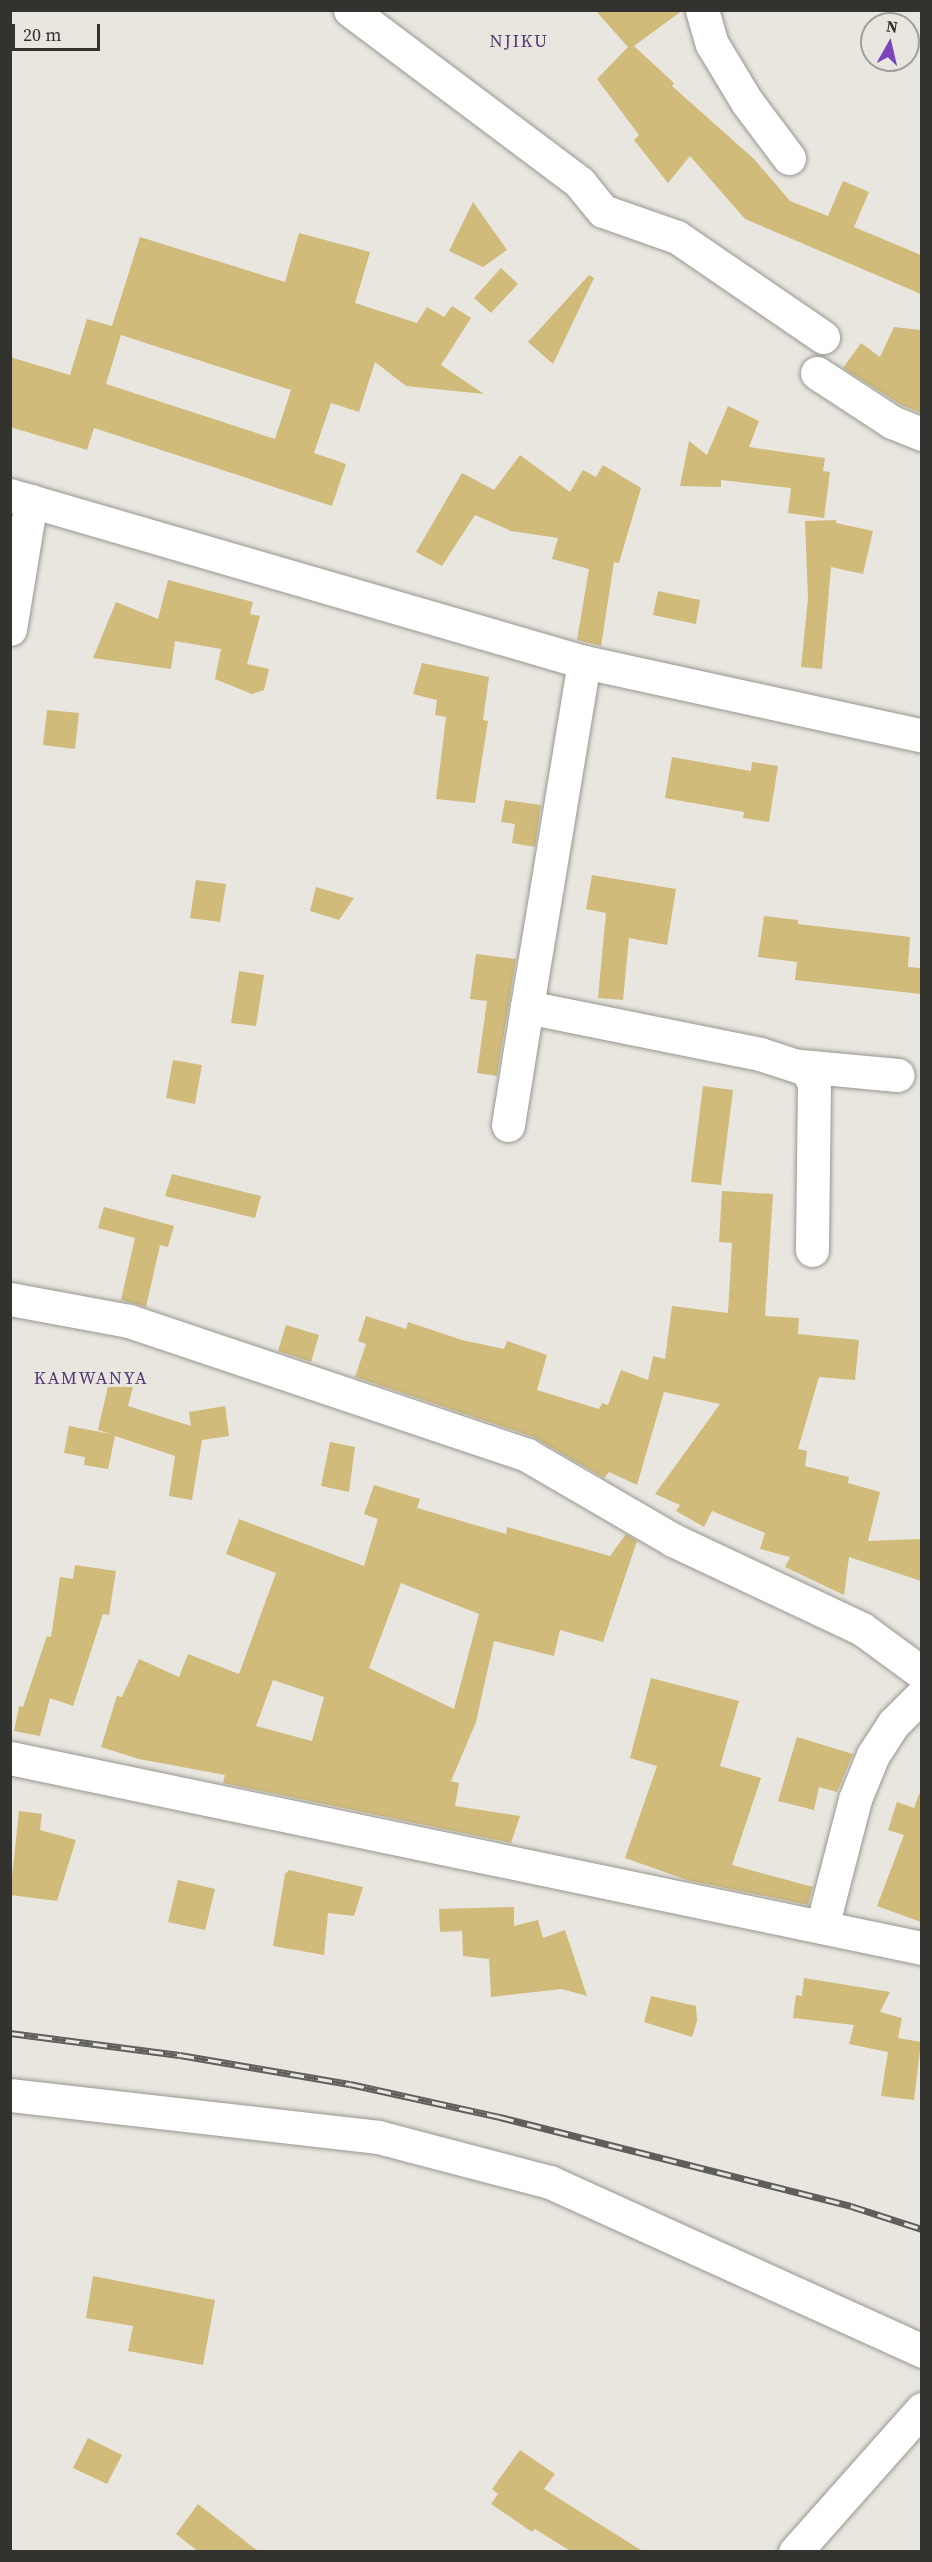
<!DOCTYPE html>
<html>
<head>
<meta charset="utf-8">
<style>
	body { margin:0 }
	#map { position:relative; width:932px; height:2562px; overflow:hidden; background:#e8e6df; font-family:"Source Serif 4",serif }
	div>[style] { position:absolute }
	.building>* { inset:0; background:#d0bb7b }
	.roads { filter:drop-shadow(0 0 2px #989690) drop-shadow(0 0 2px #989690) }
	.minor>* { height:33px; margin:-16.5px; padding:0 16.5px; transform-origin:16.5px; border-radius:16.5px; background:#fff }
	.major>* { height:33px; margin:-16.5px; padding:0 16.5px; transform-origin:16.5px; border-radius:16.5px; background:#fff }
	.rail>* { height:7px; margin-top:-3.5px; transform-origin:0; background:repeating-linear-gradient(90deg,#e8e6df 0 14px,#5f5e5a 0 28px); box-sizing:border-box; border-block:2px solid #5f5e5a }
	span { translate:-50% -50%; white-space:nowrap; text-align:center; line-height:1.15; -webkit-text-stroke:6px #e8e6df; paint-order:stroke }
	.neighbourhood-label { font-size:18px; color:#523874; letter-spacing:1.5px }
	.frame { position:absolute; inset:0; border:12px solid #32322f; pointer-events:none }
	.north { position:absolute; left:860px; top:12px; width:60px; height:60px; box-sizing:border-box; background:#e8e6df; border:2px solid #9f9e99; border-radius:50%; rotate:8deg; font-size:16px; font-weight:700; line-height:24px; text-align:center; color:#32322f }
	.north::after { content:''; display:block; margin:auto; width:21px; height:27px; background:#7d45bb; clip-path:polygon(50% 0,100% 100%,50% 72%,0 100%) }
	.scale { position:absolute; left:12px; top:24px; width:88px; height:27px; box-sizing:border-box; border:3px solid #32322f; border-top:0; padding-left:8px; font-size:18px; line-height:21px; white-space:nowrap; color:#32322f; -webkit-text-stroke:4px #e8e6df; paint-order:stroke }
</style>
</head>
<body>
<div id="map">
	<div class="building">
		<i style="clip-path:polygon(595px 10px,683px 10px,634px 46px,674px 83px,672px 86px,754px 159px,790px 201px,828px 216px,843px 181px,869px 192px,854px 227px,921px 255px,921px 294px,745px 219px,690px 156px,668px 183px,634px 140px,639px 135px,597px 79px,628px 47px)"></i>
		<i style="clip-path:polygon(473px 202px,507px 250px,483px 267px,449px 251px)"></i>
		<i style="clip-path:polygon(evenodd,299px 233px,370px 252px,355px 303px,417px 323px,427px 307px,444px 317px,452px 306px,471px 318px,441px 365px,484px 394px,406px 386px,375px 362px,359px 412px,331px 403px,314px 453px,346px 464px,332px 506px,94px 428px,87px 450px,10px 427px,10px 357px,70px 375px,87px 319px,112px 326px,140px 237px,285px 282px,299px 233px,121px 335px,291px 390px,275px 439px,106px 384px,121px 335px)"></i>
		<i style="clip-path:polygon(501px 268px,518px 284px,491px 313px,474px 298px)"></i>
		<i style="clip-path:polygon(589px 275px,594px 278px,553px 364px,528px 342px)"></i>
		<i style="clip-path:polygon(894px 327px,921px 330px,921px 413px,901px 405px,843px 368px,861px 343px,880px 357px)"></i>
		<i style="clip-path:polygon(728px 406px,759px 421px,749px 447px,825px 458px,823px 471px,830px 472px,824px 518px,788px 513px,791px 488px,721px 480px,721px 487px,680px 486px,689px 441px,707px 455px)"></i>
		<i style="clip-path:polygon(520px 455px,570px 492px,583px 470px,596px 477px,603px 465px,641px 488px,619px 563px,614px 562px,601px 646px,577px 640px,589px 569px,552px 559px,558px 538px,511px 531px,475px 515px,442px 566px,416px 552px,462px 473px,494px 490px)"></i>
		<i style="clip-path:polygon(836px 520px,836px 523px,873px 531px,863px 574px,831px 567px,822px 669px,801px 667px,808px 599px,805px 521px)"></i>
		<i style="clip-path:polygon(168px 580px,253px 602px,250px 614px,260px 616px,247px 664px,269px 669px,264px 690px,252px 694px,215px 679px,221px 649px,175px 641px,171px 669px,93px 658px,116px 602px,158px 619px)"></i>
		<i style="clip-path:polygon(658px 591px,700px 600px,696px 624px,653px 615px)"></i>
		<i style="clip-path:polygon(422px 663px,489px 677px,483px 720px,488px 721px,475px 803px,436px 799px,446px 717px,435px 715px,437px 700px,413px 694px)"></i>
		<i style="clip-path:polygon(47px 710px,79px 713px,75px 749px,43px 745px)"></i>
		<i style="clip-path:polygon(672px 757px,751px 771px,752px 762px,778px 766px,769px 822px,743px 818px,744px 812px,665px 798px)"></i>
		<i style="clip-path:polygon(505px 800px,541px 805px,535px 847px,512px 843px,515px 824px,501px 822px)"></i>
		<i style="clip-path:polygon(592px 875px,676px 889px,667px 945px,629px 938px,623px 1000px,598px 998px,606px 913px,586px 909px)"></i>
		<i style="clip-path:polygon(196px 880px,226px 884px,220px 922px,190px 918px)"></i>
		<i style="clip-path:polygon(316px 887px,354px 898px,339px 920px,310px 911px)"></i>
		<i style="clip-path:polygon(764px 916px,798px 920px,798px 924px,910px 937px,908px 967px,921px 968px,921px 994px,795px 980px,797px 962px,758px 957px)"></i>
		<i style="clip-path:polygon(476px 954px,516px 959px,497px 1076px,477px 1073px,487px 1001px,470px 999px)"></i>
		<i style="clip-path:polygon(239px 971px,264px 975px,256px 1026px,231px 1023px)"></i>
		<i style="clip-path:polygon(173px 1060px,202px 1065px,195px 1104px,166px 1098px)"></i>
		<i style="clip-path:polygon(703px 1086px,733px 1090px,721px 1185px,691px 1182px)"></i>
		<i style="clip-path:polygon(172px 1174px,261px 1196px,255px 1218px,165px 1196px)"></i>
		<i style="clip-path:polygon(722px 1191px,773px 1194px,765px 1316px,799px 1318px,798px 1334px,859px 1340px,855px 1380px,819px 1377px,798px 1449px,807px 1451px,805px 1466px,849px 1477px,848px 1483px,880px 1492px,868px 1541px,921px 1539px,921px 1581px,849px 1557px,844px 1595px,785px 1567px,790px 1557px,760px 1549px,765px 1533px,712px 1511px,704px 1527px,676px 1511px,680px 1505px,655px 1494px,720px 1404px,664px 1392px,637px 1485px,609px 1472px,604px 1478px,533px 1437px,355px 1377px,366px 1344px,358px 1341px,366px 1316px,406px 1329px,408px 1322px,462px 1340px,504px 1349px,507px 1341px,547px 1355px,537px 1390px,599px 1409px,602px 1403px,608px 1405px,621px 1370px,648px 1380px,653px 1356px,665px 1359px,672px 1306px,728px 1313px,732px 1243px,719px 1242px)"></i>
		<i style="clip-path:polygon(104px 1207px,174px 1226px,168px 1247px,160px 1245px,146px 1307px,121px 1300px,135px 1238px,98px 1228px)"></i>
		<i style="clip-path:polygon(286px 1325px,319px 1335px,311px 1362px,278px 1351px)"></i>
		<i style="clip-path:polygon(109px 1382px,133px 1387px,128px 1406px,191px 1426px,189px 1412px,225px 1406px,229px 1436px,202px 1440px,192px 1500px,169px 1496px,175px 1456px,115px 1436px,108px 1469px,84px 1465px,85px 1457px,64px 1453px,69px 1426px,111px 1434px,98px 1430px)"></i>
		<i style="clip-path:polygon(330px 1442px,355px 1447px,349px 1492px,321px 1486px)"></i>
		<i style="clip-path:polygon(evenodd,374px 1485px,420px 1499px,417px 1508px,506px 1534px,507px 1527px,610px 1556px,626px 1534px,637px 1541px,603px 1642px,560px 1630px,554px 1656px,494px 1641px,476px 1722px,451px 1781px,459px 1783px,455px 1806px,520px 1816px,511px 1843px,223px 1783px,225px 1775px,139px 1759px,101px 1747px,117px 1696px,122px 1697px,139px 1659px,179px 1677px,188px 1654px,239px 1674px,276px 1573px,226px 1554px,239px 1519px,364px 1566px,378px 1519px,364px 1514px,374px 1485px,401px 1583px,479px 1614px,454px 1709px,369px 1668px,401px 1583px,374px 1485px,273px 1680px,324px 1697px,312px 1741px,256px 1726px,273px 1680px)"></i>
		<i style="clip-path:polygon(75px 1565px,116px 1571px,109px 1615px,103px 1614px,73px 1706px,50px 1698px,40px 1736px,14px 1731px,19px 1706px,23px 1707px,47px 1636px,51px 1637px,60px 1577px,73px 1579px)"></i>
		<i style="clip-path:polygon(651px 1678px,739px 1701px,720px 1766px,761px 1778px,732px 1865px,813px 1887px,808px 1905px,687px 1880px,625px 1858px,657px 1766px,630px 1758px)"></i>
		<i style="clip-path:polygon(797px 1737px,853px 1754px,837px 1792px,819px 1787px,814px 1810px,778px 1801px)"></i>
		<i style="clip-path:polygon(919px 1794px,921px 1794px,921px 1922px,877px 1906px,904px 1835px,888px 1830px,897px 1802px,914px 1808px)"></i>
		<i style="clip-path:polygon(19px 1811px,42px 1814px,40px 1830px,76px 1840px,57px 1901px,10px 1895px)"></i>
		<i style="clip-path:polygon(289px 1870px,363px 1887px,354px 1916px,328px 1913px,324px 1955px,273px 1946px,285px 1874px)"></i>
		<i style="clip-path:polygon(178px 1880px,215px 1889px,205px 1930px,168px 1922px)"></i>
		<i style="clip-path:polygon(514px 1907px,514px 1926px,538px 1920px,543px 1938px,565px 1930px,587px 1996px,562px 1989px,491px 1997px,489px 1959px,463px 1956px,462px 1931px,440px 1932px,439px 1909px)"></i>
		<i style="clip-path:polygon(804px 1978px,890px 1992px,880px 2012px,902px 2018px,898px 2038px,921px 2042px,914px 2100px,881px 2096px,888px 2052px,849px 2044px,854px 2025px,793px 2018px,796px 1995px,802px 1996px)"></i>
		<i style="clip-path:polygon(651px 1996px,696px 2006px,697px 2021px,692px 2037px,644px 2022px)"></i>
		<i style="clip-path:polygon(93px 2276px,215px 2300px,203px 2365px,128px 2351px,133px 2326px,86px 2318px)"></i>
		<i style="clip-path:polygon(88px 2438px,122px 2455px,107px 2484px,73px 2468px)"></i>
		<i style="clip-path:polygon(520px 2450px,555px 2474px,544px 2489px,644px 2552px,572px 2552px,535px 2529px,532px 2532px,491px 2504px,498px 2494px,492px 2489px)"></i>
		<i style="clip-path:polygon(198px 2504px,259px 2552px,199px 2552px,176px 2534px)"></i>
	</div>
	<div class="roads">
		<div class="minor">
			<i style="left:350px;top:10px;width:288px;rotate:36.9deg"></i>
			<i style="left:580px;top:183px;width:36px;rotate:51deg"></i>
			<i style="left:603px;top:211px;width:78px;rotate:19.4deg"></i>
			<i style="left:677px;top:237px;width:177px;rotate:34.4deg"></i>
			<i style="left:702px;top:10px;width:35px;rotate:74deg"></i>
			<i style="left:712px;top:44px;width:68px;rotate:58.9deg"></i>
			<i style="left:747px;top:102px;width:70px;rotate:53.1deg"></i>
			<i style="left:817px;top:373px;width:90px;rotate:33.2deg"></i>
			<i style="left:892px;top:422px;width:32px;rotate:22deg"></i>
			<i style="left:10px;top:495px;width:598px;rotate:16.22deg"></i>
			<i style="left:584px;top:662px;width:346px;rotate:12.3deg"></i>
			<i style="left:10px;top:629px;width:130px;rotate:-80.7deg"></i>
			<i style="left:584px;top:662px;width:350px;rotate:99.4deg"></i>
			<i style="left:527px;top:1007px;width:238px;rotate:11.4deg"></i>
			<i style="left:760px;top:1054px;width:48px;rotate:18.1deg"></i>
			<i style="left:806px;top:1069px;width:16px;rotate:60deg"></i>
			<i style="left:814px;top:1083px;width:167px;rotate:90.7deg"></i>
			<i style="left:801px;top:1066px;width:97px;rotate:5.3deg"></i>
			<i style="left:508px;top:1125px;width:120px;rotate:-80.9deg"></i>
			<i style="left:10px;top:1758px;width:932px;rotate:11.77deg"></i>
			<i style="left:822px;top:1927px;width:132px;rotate:-75.5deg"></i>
			<i style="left:855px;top:1799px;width:48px;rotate:-67.8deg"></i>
			<i style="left:873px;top:1755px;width:38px;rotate:-57deg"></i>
			<i style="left:894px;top:1723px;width:40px;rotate:-45deg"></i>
			<i style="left:10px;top:2095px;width:370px;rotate:6.5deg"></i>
			<i style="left:378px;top:2137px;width:178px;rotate:14.7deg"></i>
			<i style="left:550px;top:2182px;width:409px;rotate:24.4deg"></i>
			<i style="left:795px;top:2552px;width:191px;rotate:-48.4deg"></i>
		</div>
		<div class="major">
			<i style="left:10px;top:1299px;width:121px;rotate:10.5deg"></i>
			<i style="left:129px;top:1321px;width:420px;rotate:18.6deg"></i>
			<i style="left:527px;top:1455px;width:169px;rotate:30.2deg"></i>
			<i style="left:673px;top:1540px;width:209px;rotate:25.2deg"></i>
			<i style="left:862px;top:1629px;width:74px;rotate:36.3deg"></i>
		</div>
	</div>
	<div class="rail">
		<i style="left:10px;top:2033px;width:171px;rotate:7.4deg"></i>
		<i style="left:180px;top:2055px;width:172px;rotate:9.7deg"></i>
		<i style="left:350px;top:2084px;width:154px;rotate:12.4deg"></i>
		<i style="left:500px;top:2117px;width:362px;rotate:14.2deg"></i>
		<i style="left:851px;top:2206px;width:75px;rotate:17.9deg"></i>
	</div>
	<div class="neighbourhood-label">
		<span style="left:519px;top:41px">NJIKU</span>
		<span style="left:91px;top:1378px">KAMWANYA</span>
	</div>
	<div class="frame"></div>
	<div class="north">N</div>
	<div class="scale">20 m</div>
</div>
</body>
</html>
